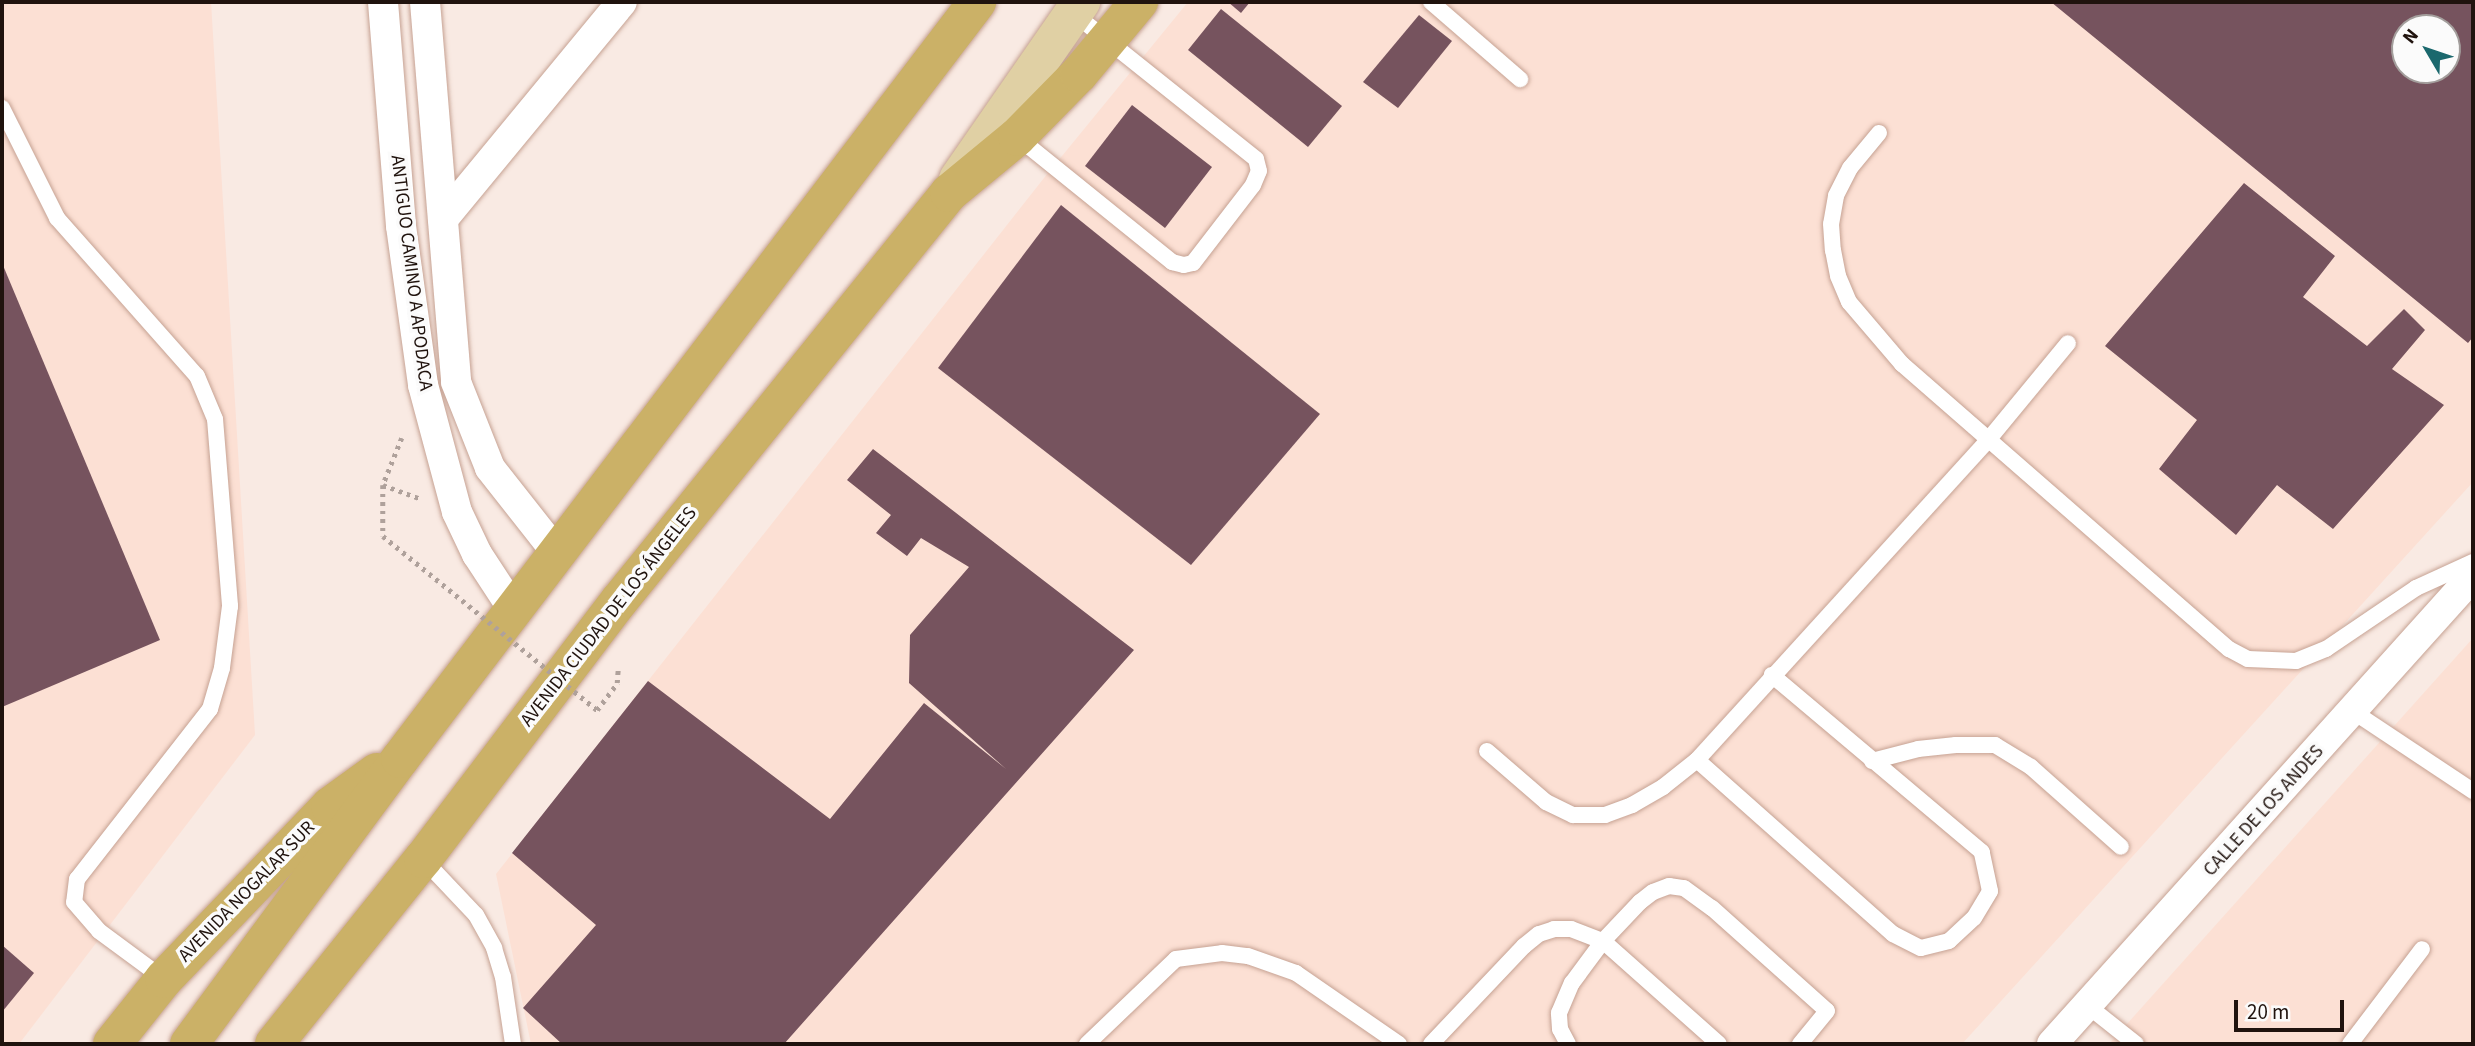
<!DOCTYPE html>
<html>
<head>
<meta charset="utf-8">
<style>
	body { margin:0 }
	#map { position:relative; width:2475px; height:1046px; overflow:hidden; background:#f9eae3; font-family:"Source Sans 3",sans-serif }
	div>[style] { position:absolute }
	.built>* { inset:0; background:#fce0d4 }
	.building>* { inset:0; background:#76535e }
	.path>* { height:4.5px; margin-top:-2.25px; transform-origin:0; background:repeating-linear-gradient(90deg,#afa19b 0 3.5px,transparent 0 8.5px) }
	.roads { filter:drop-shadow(0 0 2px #c6a293) drop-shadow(0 0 2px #c6a293) }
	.lane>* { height:16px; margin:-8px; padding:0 8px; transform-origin:8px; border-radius:8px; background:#fff }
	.street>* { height:30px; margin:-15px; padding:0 15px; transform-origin:15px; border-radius:15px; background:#fff }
	.primary>* { height:38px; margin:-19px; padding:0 19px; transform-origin:19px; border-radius:19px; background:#e0d0a4 }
	.highway>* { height:38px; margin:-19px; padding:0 19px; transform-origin:19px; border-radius:19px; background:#cbb167 }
	.path-bridge>* { height:4.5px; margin-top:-2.25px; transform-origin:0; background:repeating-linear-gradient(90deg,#afa19b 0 3.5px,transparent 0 8.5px) }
	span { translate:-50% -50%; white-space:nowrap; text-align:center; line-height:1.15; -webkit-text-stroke:7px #fbfbfb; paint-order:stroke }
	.street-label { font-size:19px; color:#20130e }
	.frame { position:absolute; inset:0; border:4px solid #20130e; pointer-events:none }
	.north { position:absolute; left:2391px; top:14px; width:70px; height:70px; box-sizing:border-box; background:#fbfbfb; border:2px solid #a39e9c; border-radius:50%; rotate:309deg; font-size:19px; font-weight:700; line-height:28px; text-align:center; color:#20130e }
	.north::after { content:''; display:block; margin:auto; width:24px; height:32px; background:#1b686d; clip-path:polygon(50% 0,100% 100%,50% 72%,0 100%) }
	.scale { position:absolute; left:2234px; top:1000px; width:110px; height:32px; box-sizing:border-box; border:4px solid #20130e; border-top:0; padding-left:9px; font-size:21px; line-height:24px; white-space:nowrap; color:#20130e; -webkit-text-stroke:5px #fbfbfb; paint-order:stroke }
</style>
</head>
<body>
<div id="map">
	<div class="built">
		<i style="clip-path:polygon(2px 2px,211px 2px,255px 735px,19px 1044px,2px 1044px)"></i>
		<i style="clip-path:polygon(evenodd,1188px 2px,2473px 2px,2473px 482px,1962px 1044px,531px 1044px,496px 874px,1044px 178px,1188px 2px,2405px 28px,2447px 28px,2447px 70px,2405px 70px,2405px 28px)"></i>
		<i style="clip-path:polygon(2473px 638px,2473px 1044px,2109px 1044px)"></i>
	</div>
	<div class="building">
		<i style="clip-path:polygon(1228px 2px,1250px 2px,1241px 13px)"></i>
		<i style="clip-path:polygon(evenodd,2051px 2px,2473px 2px,2473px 337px,2468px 343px,2051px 2px,2405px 28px,2447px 28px,2447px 70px,2405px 70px,2405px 28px)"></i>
		<i style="clip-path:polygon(1221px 9px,1342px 106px,1308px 147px,1188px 50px)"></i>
		<i style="clip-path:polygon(1419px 15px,1452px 41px,1398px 108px,1363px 82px)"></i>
		<i style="clip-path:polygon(1132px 105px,1212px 167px,1165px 228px,1085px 166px)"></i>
		<i style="clip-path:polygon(2244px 183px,2335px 256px,2303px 297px,2367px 346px,2404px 309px,2425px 330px,2392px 369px,2444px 405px,2333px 529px,2277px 485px,2236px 535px,2159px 469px,2197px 420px,2105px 346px)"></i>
		<i style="clip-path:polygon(1061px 205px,1320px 414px,1191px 565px,938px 368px)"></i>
		<i style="clip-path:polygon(2px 263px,160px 640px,2px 707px)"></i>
		<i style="clip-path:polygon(873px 449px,1134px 650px,784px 1044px,562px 1044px,523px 1008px,596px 925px,512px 853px,648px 681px,830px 819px,924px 703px,1006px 769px,909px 683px,910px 635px,969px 567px,921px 538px,907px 556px,876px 533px,891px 515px,847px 480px)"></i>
		<i style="clip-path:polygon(2px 945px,34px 973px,2px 1012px)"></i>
	</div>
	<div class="path">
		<i style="left:402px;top:438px;width:51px;rotate:112deg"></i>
		<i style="left:383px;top:485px;width:38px;rotate:20deg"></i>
		<i style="left:617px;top:683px;width:15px;rotate:-86deg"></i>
	</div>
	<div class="roads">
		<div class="lane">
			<i style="left:1431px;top:2px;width:118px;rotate:40.9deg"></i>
			<i style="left:2px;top:108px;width:123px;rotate:63.4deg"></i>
			<i style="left:57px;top:218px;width:211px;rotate:48.5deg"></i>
			<i style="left:197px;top:376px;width:47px;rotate:67.3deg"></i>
			<i style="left:215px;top:419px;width:188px;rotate:85.4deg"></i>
			<i style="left:230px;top:606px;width:63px;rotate:97.4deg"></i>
			<i style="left:222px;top:668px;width:43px;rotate:106.3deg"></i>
			<i style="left:210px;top:709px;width:216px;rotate:128deg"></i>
			<i style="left:77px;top:879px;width:23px;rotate:97deg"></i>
			<i style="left:74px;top:902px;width:38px;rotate:49deg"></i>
			<i style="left:99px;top:931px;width:81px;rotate:36.4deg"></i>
			<i style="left:1879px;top:133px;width:45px;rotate:129.6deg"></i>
			<i style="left:1850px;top:168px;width:31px;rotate:117deg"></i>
			<i style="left:1836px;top:196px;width:28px;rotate:100deg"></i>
			<i style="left:1831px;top:224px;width:26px;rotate:86deg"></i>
			<i style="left:1833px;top:250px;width:26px;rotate:79deg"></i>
			<i style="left:1838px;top:276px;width:28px;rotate:67deg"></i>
			<i style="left:1849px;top:302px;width:82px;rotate:49.5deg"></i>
			<i style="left:1902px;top:364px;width:434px;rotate:41.1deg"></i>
			<i style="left:2229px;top:649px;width:21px;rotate:28deg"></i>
			<i style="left:2248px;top:659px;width:48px;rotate:2.4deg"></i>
			<i style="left:2296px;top:661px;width:32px;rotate:-22deg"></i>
			<i style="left:2326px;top:649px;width:109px;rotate:-34.1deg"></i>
			<i style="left:2416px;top:588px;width:63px;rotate:-24.5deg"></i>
			<i style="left:1016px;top:136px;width:201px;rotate:38.9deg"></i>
			<i style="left:1172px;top:262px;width:12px;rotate:14deg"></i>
			<i style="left:1184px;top:265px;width:9px;rotate:-13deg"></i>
			<i style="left:1193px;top:263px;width:98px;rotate:-52.4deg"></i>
			<i style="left:1253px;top:185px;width:15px;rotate:-67deg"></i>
			<i style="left:1259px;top:171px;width:12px;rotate:-104deg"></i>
			<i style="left:1256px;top:159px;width:234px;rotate:-141.4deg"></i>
			<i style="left:2354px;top:712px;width:143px;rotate:33.6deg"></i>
			<i style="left:1487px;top:751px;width:78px;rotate:40.8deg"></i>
			<i style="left:1546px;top:802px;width:30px;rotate:26deg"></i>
			<i style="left:1573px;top:815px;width:32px"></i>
			<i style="left:1605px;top:815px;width:29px;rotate:-20deg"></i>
			<i style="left:1632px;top:805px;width:36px;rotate:-30deg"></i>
			<i style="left:1663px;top:787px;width:43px;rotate:-38.5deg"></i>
			<i style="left:1697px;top:760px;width:434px;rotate:-47.7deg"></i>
			<i style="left:1989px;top:439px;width:124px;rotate:-50.5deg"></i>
			<i style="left:1697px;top:760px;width:262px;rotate:41.6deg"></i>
			<i style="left:1893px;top:934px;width:31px;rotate:27deg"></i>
			<i style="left:1921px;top:948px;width:29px;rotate:-14deg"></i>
			<i style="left:1949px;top:941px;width:34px;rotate:-43deg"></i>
			<i style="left:1974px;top:918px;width:31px;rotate:-59deg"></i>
			<i style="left:1990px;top:891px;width:40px;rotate:-102deg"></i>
			<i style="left:1982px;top:852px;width:275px;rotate:-139.9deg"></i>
			<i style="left:1872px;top:761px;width:48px;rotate:-14.6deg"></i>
			<i style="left:1918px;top:749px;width:38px;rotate:-6deg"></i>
			<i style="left:1956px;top:745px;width:39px"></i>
			<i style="left:1995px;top:745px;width:42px;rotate:31.4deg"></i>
			<i style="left:2031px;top:767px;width:120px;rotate:41.6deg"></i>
			<i style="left:423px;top:859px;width:77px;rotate:46.6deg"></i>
			<i style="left:476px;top:915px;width:38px;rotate:61deg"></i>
			<i style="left:494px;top:948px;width:30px;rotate:73deg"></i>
			<i style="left:503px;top:977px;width:68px;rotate:81.5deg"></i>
			<i style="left:2088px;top:1006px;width:61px;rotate:38.4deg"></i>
			<i style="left:1087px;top:1044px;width:123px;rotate:-43.7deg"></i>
			<i style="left:1176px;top:959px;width:46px;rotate:-7.4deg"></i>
			<i style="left:1222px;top:953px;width:26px;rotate:7deg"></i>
			<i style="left:1248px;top:956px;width:51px;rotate:19.5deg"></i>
			<i style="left:1296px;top:973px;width:125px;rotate:34.6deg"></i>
			<i style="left:1431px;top:1044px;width:135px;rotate:-46.5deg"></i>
			<i style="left:1524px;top:946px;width:19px;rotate:-39deg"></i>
			<i style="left:1539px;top:934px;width:16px;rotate:-18deg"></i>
			<i style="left:1554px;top:929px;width:17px"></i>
			<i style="left:1571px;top:929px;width:34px;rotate:21deg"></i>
			<i style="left:1603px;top:941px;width:155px;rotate:41.6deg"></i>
			<i style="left:1568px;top:1044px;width:17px;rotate:-118deg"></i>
			<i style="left:1560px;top:1029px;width:16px;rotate:-94deg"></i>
			<i style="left:1559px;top:1013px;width:33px;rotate:-67deg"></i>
			<i style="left:1572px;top:983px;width:52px;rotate:-53.6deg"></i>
			<i style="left:1603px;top:941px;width:54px;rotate:-46.5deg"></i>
			<i style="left:1640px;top:902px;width:16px;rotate:-38deg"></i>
			<i style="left:1653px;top:892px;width:17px;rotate:-21deg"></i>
			<i style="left:1669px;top:886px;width:15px;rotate:8deg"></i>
			<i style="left:1684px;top:888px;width:34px;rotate:36deg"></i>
			<i style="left:1712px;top:908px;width:154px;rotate:41.8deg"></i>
			<i style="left:1827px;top:1011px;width:43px;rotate:129.3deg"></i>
			<i style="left:2350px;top:1044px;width:119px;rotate:-52.8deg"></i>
		</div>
		<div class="street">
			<i style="left:383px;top:2px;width:225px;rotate:85.4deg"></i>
			<i style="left:401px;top:226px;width:161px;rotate:82.1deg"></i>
			<i style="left:423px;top:385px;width:131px;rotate:75deg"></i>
			<i style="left:457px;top:512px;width:47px;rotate:64.5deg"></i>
			<i style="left:477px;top:554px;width:66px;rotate:56.8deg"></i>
			<i style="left:425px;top:2px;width:381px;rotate:85.3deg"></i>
			<i style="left:456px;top:382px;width:92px;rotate:68.4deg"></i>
			<i style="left:490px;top:468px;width:107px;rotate:51.8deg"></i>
			<i style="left:443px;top:219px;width:281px;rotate:-50.5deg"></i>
			<i style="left:2052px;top:1044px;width:629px;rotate:-48.03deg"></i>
		</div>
		<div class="primary">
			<i style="left:958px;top:179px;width:216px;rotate:-55.2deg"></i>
		</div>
		<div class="highway">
			<i style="left:112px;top:1044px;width:83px;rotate:-51.3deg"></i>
			<i style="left:164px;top:979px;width:240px;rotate:-46.2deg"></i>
			<i style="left:330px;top:806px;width:58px;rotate:-35.9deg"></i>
			<i style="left:189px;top:1044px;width:355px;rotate:-53.5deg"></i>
			<i style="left:400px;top:759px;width:952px;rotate:-52.68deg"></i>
			<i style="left:274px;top:1044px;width:238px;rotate:-51.2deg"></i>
			<i style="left:423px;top:859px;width:324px;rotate:-52.8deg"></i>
			<i style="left:619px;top:601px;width:525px;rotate:-51.03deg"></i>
			<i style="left:949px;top:193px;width:88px;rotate:-39.5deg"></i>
			<i style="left:1017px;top:137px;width:88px;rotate:-45.5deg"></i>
			<i style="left:1079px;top:74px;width:94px;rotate:-50.2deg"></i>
		</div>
	</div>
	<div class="path-bridge">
		<i style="left:383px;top:485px;width:51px;rotate:90deg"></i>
		<i style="left:383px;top:536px;width:276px;rotate:39.1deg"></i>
		<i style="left:597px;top:710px;width:34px;rotate:-53deg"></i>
	</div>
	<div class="street-label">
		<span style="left:411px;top:273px;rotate:83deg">ANTIGUO CAMINO A APODACA</span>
		<span style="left:609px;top:617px;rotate:-52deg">AVENIDA CIUDAD DE LOS ÁNGELES</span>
		<span style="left:2264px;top:811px;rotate:-48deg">CALLE DE LOS ANDES</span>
		<span style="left:247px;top:892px;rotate:-46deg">AVENIDA NOGALAR SUR</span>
	</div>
	<div class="frame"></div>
	<div class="north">N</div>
	<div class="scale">20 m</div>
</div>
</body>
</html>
